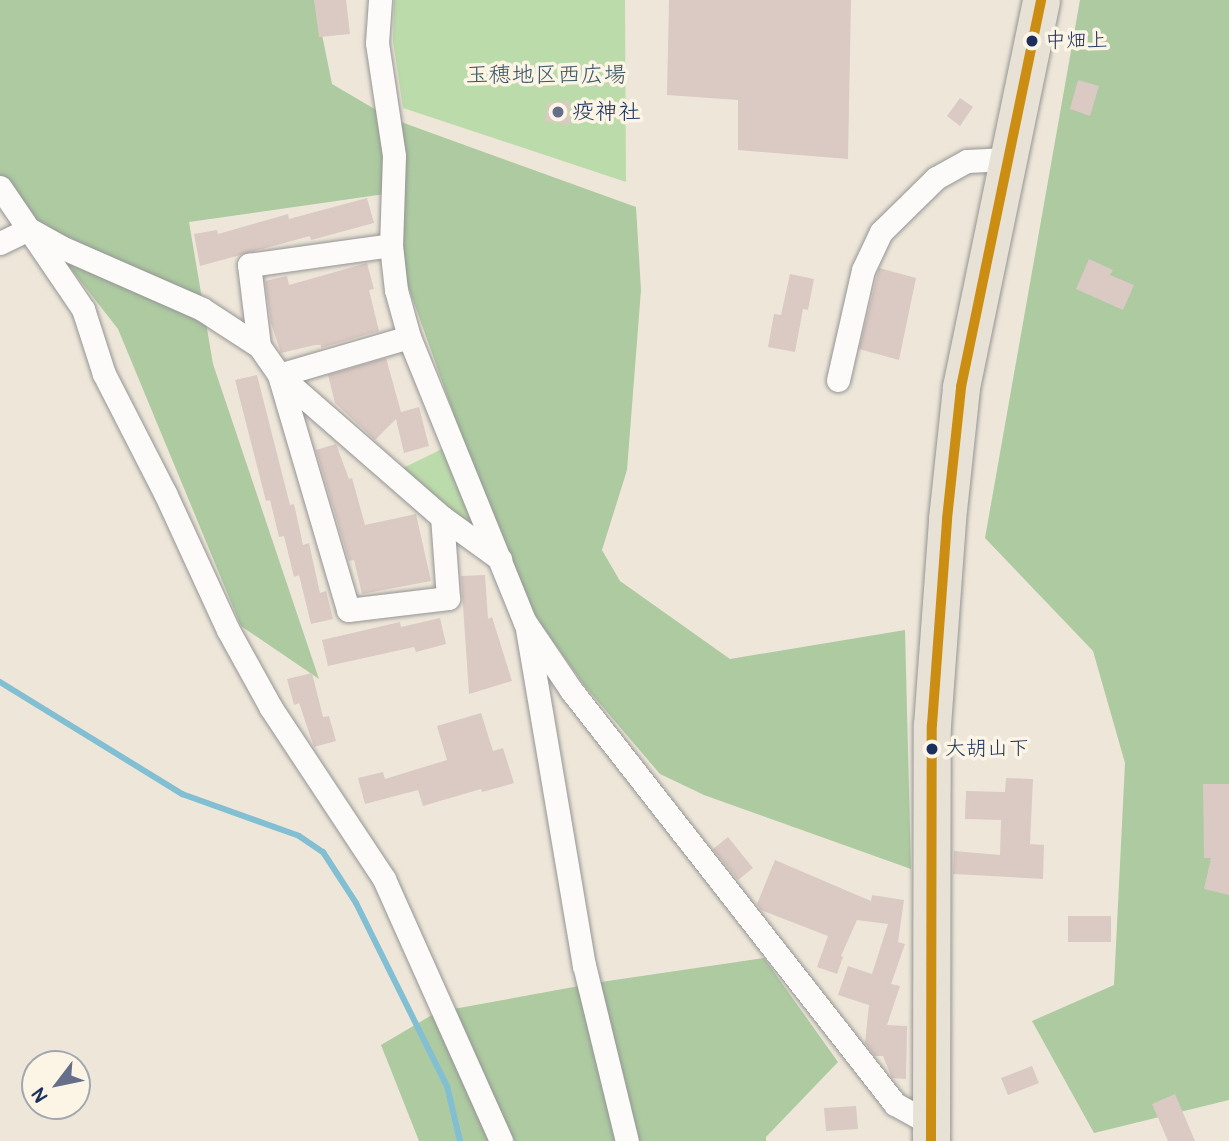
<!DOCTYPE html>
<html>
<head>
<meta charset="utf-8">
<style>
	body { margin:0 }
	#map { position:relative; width:1229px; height:1141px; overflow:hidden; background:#eee7d9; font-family:Pangolin,"Klee One",sans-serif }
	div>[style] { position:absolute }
	.green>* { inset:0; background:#bcdbab }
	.forest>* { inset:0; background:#adcaa1 }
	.stream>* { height:6px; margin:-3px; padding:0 3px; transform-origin:3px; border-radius:3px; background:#82bfd3 }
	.building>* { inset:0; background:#dbc9c3 }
	.roads { filter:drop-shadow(0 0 2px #959595) drop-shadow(0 0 2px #959595) }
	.street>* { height:23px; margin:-11.5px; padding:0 11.5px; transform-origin:11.5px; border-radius:11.5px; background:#fcfbf9 }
	.primary>* { height:37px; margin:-18.5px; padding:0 18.5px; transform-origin:18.5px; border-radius:18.5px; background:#e8e2d6 }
	.bus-1>* { height:10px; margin:-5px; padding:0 5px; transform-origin:5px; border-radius:5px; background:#cb8e13 }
	.dots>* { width:19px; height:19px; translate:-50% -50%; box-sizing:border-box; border:4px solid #fcf5e5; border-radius:50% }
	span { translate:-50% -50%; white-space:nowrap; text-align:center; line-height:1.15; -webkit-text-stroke:7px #fcf5e5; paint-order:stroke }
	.bus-label { font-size:21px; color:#1b2f5e }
	.left { translate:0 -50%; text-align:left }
	.park-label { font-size:23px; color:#395868 }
	.poi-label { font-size:23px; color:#1b2f5e }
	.north { position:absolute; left:21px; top:1050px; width:70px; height:70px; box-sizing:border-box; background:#fcf5e5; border:2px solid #a2a6af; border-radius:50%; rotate:238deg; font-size:19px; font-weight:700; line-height:28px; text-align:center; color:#1b2f5e }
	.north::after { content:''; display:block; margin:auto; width:24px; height:32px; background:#656f89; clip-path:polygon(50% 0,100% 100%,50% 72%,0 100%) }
</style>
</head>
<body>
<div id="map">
	<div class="green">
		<i style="clip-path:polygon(394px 0,625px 0,626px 182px,403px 108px,393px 41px)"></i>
		<i style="clip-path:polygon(448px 446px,491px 547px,397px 471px)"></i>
	</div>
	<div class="forest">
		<i style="clip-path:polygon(0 0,315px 0,332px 84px,390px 118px,636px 207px,641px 290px,627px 470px,602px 550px,620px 581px,730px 659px,905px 630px,911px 869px,704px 795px,660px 774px,584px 685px,517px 591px,408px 286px,392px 193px,189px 222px,213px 364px,319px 679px,241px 626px,118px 329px,0 178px)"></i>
		<i style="clip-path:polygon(1080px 0,1229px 0,1229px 1100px,1094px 1133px,1032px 1021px,1114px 985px,1125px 763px,1093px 651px,985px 538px)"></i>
		<i style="clip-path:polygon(764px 958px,838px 1062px,766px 1137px,766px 1141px,419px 1141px,381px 1045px,437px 1012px,601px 982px)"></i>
	</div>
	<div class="stream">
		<i style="left:0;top:682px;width:214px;rotate:31.6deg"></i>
		<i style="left:182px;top:794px;width:124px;rotate:19.7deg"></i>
		<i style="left:299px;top:836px;width:29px;rotate:34deg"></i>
		<i style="left:323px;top:852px;width:61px;rotate:57.1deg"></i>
		<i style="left:356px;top:903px;width:204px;rotate:63.6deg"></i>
		<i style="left:447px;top:1086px;width:57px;rotate:76.7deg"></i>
	</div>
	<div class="building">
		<i style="clip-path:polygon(314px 0,346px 0,350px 34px,319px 37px)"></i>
		<i style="clip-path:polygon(669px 0,851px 0,848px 159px,738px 150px,738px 100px,667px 95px)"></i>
		<i style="clip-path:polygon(1078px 80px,1099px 86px,1090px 116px,1070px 109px)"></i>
		<i style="clip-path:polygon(960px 98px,973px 107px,960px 126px,947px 116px)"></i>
		<i style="clip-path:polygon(569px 101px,570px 125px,545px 121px,548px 103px)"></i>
		<i style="clip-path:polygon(367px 198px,374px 223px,311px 240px,310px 236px,200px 266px,194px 234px,217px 230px,218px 234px,288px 214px,289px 219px)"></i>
		<i style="clip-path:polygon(1089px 259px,1113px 270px,1110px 275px,1134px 285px,1123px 310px,1076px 289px)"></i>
		<i style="clip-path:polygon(367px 263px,374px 289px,369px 290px,379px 331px,321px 348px,321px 345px,315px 345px,281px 353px,271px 323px,265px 281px,287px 276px,289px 285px)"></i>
		<i style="clip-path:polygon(879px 268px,916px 278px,899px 360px,859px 349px)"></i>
		<i style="clip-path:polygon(790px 274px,814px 279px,808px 310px,803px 309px,795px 352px,768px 347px,774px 314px,781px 315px)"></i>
		<i style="clip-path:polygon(386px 358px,401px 412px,419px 407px,429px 446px,404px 453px,396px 419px,375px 440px,335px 403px,328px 375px)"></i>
		<i style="clip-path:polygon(257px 375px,290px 505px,294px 504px,303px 545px,309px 543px,320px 593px,326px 591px,333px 619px,311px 624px,299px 575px,294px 577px,284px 536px,279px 537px,270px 500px,266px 501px,235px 380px)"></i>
		<i style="clip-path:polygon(336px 444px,349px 479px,352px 478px,365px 525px,416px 514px,431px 581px,362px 594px,354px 560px,349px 561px,316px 450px)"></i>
		<i style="clip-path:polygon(485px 575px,488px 619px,492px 617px,512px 681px,469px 694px,461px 576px)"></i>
		<i style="clip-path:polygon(440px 618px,446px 644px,416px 652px,414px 647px,328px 666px,322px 640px,400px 622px,401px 627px)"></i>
		<i style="clip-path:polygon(312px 673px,323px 717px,329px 716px,336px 741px,314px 747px,299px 703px,294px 705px,287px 679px)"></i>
		<i style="clip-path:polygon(481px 713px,493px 751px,503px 748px,514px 783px,482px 792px,481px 789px,423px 806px,418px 790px,365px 804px,358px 778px,383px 772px,385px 779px,447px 760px,437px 726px)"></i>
		<i style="clip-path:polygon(1006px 778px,1033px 779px,1030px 844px,1044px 845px,1043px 879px,953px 874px,954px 851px,1000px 855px,1001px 820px,965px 819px,966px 791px,1005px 792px)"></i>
		<i style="clip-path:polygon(1203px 784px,1229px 784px,1229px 895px,1204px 889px,1211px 858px,1204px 858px)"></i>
		<i style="clip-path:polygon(728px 837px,753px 868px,738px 880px,713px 849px)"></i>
		<i style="clip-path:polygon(775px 860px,871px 901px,872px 895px,904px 900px,898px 942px,905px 944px,891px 984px,900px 986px,887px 1025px,907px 1026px,906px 1079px,892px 1078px,883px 1056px,875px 1056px,865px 1043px,869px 1005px,838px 995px,848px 966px,872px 974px,888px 924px,857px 920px,841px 956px,843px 957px,837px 974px,817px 967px,828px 936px,761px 910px,757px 904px)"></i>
		<i style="clip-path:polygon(1068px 916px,1111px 916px,1111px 942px,1068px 942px)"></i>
		<i style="clip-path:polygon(1032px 1066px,1039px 1083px,1008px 1095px,1001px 1078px)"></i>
		<i style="clip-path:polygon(1175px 1094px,1195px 1141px,1168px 1141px,1152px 1104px)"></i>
		<i style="clip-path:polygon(856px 1106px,858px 1129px,826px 1131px,824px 1108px)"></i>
	</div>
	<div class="roads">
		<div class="street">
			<i style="left:380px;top:0;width:43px;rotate:94deg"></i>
			<i style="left:377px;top:43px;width:114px;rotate:81.4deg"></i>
			<i style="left:394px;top:156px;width:89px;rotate:91.9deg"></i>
			<i style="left:391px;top:245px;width:45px;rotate:83.7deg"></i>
			<i style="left:396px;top:290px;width:49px;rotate:74.5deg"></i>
			<i style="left:409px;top:337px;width:308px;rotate:67.9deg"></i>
			<i style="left:525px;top:622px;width:82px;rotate:55.9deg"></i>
			<i style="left:571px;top:690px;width:526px;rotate:51.95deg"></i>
			<i style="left:895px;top:1104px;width:41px;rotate:29.1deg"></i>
			<i style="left:0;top:187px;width:148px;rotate:55.8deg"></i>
			<i style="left:83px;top:309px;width:68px;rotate:72.1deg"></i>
			<i style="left:104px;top:374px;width:134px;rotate:62.9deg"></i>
			<i style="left:165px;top:493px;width:151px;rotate:65.3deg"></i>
			<i style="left:228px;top:630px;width:89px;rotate:61.1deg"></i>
			<i style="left:271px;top:708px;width:205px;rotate:56.5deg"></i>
			<i style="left:384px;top:879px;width:287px;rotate:65.9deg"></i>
			<i style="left:0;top:243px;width:32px;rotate:-26deg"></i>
			<i style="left:29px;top:229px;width:37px;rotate:29deg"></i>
			<i style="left:61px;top:247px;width:154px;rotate:23.7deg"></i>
			<i style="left:202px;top:309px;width:68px;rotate:33deg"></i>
			<i style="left:259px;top:346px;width:35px;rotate:55deg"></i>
			<i style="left:279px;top:375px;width:216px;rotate:41.1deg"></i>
			<i style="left:442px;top:517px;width:72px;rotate:35.9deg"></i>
			<i style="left:409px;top:337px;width:135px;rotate:163.7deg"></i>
			<i style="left:279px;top:375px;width:245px;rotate:73.6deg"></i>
			<i style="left:348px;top:610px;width:101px;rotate:-6.8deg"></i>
			<i style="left:448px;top:598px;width:81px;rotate:-94.2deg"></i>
			<i style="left:259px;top:346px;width:82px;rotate:-97deg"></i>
			<i style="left:249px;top:265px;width:143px;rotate:-8deg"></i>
			<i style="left:838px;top:380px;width:113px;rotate:-77.2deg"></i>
			<i style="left:863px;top:270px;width:42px;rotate:-64.7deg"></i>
			<i style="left:881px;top:232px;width:77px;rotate:-44.5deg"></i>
			<i style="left:936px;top:178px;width:35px;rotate:-29deg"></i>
			<i style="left:967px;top:161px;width:40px;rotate:-2.9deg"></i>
			<i style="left:527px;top:629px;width:341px;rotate:80.4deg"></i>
			<i style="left:584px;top:965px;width:181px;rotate:76.3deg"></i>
		</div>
		<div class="primary">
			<i style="left:931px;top:1141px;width:416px;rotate:-89.9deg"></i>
			<i style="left:932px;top:725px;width:207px;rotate:-85.8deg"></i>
			<i style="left:947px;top:519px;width:133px;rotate:-83.9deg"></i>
			<i style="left:961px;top:387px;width:395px;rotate:-78.3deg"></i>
		</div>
	</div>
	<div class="bus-1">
		<i style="left:931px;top:1141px;width:416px;rotate:-89.9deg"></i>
		<i style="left:932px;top:725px;width:207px;rotate:-85.8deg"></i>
		<i style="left:947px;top:519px;width:133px;rotate:-83.9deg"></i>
		<i style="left:961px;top:387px;width:395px;rotate:-78.3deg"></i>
	</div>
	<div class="dots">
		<i style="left:1032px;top:41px;background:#1b2f5e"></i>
		<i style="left:558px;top:112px;background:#656f89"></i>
		<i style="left:932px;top:749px;background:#1b2f5e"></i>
	</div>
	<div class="bus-label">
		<span class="left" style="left:1045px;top:41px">中畑上</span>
		<span class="left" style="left:945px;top:749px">大胡山下</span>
	</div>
	<div class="park-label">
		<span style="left:546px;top:75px">玉穂地区西広場</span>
	</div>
	<div class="poi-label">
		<span class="left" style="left:572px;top:112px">疫神社</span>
	</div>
	<div class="north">N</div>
</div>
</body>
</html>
